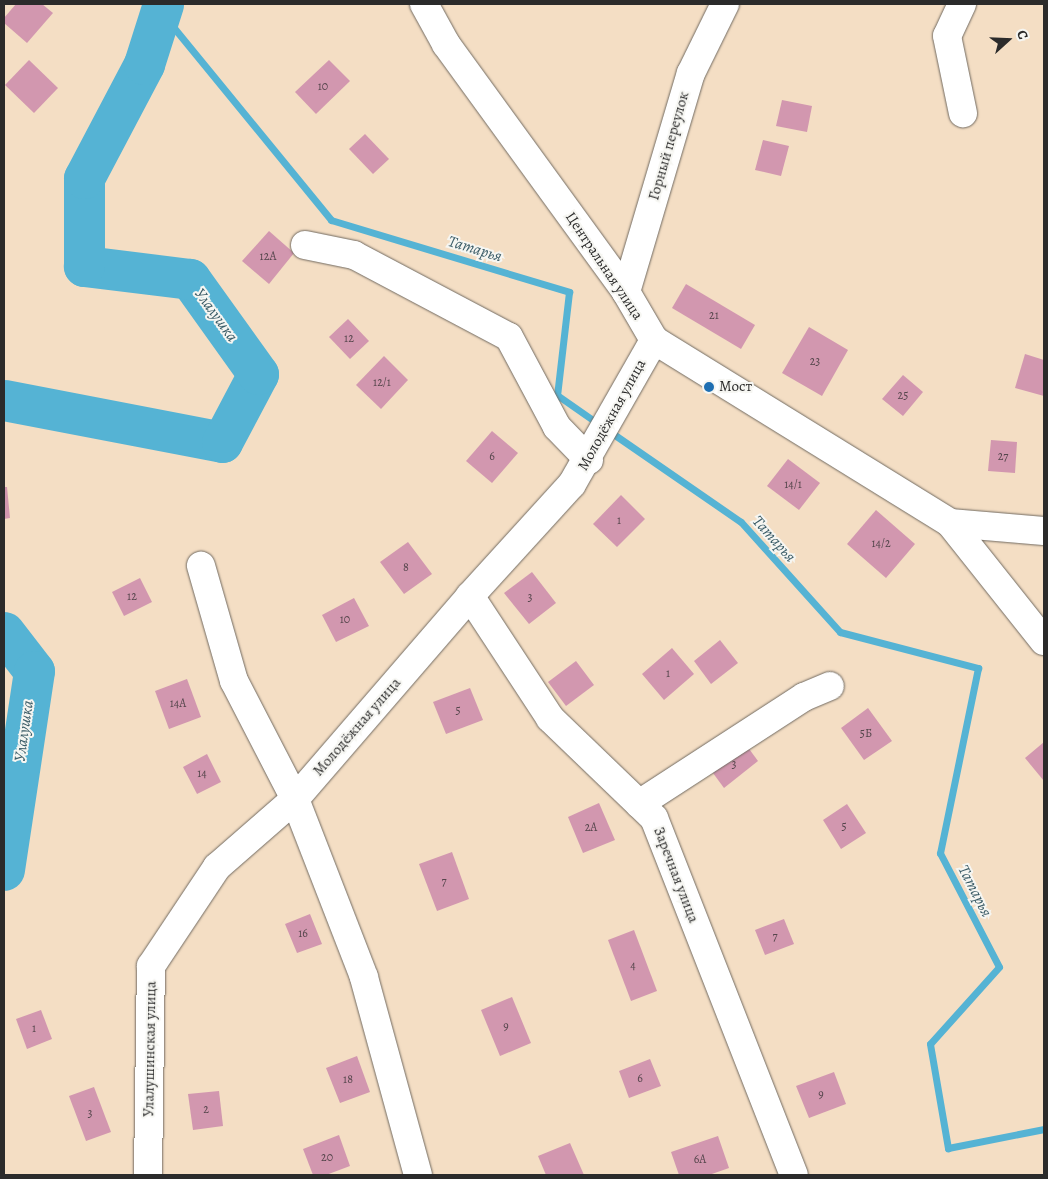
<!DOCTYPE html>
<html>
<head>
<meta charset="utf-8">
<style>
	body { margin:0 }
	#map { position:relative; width:1048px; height:1179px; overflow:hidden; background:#f4dec4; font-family:Alegreya,serif }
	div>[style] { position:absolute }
	.stream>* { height:7px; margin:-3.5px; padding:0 3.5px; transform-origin:3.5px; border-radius:3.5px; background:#55b3d4 }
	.river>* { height:41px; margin:-20.5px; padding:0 20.5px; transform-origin:20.5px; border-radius:20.5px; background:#55b3d4 }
	.building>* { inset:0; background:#d297af }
	.roads { filter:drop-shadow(0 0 1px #716a61) drop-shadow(0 0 1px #716a61) }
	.minor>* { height:28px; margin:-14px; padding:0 14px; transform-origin:14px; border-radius:14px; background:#fff }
	.dots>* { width:14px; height:14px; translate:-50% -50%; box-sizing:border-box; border:2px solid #f6f6f2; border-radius:50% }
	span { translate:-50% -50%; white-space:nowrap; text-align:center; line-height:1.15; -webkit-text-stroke:4px #f6f6f2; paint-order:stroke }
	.number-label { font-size:12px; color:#55464c }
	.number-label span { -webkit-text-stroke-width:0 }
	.street-label { font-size:15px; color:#2b2b2b }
	.poi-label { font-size:15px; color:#2b2b2b }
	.left { translate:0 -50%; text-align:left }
	.water-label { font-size:16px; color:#3a5b66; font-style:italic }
	.frame { position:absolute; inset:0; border:5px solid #2b2b2b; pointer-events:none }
	.north { position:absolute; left:983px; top:15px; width:50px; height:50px; -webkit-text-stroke:4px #f6f6f2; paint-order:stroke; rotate:70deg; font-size:14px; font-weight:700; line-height:20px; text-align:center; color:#2b2b2b }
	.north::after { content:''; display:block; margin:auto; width:18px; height:22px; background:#2b2b2b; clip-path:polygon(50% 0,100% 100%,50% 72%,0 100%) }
</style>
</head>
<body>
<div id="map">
	<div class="stream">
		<i style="left:161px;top:12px;width:269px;rotate:50.7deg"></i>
		<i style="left:331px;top:220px;width:249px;rotate:16.8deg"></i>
		<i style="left:569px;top:292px;width:104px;rotate:96.6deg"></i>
		<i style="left:557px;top:395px;width:52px;rotate:34.9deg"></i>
		<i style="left:609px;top:431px;width:160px;rotate:34.6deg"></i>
		<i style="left:741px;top:522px;width:148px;rotate:48deg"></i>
		<i style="left:840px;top:632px;width:143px;rotate:14.6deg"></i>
		<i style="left:978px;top:668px;width:189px;rotate:101.6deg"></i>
		<i style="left:940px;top:853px;width:128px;rotate:62.6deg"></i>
		<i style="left:999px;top:967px;width:103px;rotate:131.9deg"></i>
		<i style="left:930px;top:1044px;width:106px;rotate:80.2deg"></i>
		<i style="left:948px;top:1148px;width:98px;rotate:-11.2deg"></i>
	</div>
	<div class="river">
		<i style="left:4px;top:400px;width:222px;rotate:10.9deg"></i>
		<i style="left:222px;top:442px;width:77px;rotate:-62.1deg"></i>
		<i style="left:258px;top:374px;width:117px;rotate:-125.6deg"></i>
		<i style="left:190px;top:279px;width:107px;rotate:-173deg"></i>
		<i style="left:84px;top:266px;width:88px;rotate:-90deg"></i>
		<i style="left:84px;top:178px;width:129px;rotate:-62.2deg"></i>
		<i style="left:144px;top:64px;width:63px;rotate:-72.4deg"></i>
		<i style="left:4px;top:632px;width:49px;rotate:52.4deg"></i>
		<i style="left:34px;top:671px;width:201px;rotate:98.6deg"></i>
	</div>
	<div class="building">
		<i style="clip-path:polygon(16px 4px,42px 4px,53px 13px,27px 43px,4px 23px,4px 18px)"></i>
		<i style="clip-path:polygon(29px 60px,58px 88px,34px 113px,5px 85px)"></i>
		<i style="clip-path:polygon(329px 60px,350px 81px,316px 114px,295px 92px)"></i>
		<i style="clip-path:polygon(782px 100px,812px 106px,807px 132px,776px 126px)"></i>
		<i style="clip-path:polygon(365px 134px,389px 159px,373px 174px,349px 149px)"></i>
		<i style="clip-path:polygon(763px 140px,789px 146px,781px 176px,755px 170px)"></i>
		<i style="clip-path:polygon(269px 231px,294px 253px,269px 284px,242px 261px)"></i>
		<i style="clip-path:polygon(686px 284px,755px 325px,741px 349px,672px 308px)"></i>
		<i style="clip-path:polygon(348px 319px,369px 341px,350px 359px,329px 337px)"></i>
		<i style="clip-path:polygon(809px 327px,848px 350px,822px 396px,782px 373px)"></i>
		<i style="clip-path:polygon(1025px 354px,1044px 360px,1044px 396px,1015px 388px)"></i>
		<i style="clip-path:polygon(384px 356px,408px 380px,381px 409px,356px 385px)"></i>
		<i style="clip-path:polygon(903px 375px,923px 392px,903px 416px,882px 399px)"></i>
		<i style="clip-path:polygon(492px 431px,518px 453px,492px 483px,466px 461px)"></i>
		<i style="clip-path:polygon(991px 440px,1017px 442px,1015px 473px,988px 471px)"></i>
		<i style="clip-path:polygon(788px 459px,820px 483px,799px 510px,767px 486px)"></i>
		<i style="clip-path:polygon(4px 487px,7px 487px,10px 518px,4px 519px)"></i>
		<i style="clip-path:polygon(621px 495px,645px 519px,617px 547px,593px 524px)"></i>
		<i style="clip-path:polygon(876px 510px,915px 544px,886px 578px,847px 544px)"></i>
		<i style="clip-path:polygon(408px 542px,432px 574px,404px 594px,380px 562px)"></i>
		<i style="clip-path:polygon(532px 572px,556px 603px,529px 624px,504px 593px)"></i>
		<i style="clip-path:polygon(140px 578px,152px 602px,124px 616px,112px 592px)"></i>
		<i style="clip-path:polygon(354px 598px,369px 626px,336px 642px,322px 615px)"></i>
		<i style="clip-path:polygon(720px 640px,738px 663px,711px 684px,694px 661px)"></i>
		<i style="clip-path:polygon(672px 648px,694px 674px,664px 700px,642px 674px)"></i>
		<i style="clip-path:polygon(576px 661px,594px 685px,566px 706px,548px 682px)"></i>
		<i style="clip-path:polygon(187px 679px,201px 717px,169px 729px,155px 691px)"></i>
		<i style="clip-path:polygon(470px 688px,483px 720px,446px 734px,433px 702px)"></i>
		<i style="clip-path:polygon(868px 708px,892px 741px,864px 760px,841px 728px)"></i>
		<i style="clip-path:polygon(744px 742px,758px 761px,724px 788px,710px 769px)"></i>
		<i style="clip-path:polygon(1044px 742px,1044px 781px,1025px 758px)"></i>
		<i style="clip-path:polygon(207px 754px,221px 782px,197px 794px,183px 767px)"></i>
		<i style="clip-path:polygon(599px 803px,615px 840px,583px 853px,568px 817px)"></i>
		<i style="clip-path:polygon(847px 804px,866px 833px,841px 849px,823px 820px)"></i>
		<i style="clip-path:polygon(452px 852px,469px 899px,437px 911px,419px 864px)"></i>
		<i style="clip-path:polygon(310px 914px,322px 944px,297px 953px,285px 924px)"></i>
		<i style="clip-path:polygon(784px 919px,794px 944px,765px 955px,755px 930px)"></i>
		<i style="clip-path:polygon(634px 930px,657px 991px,631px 1001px,608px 940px)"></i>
		<i style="clip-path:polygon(512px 997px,531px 1043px,500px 1056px,481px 1010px)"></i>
		<i style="clip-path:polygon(41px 1010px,52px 1039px,27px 1049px,16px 1019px)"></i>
		<i style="clip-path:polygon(357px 1056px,370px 1092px,340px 1103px,326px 1068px)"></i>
		<i style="clip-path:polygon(650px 1059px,661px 1086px,629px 1098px,619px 1071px)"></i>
		<i style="clip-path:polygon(834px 1072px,846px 1104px,809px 1118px,796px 1086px)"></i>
		<i style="clip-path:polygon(94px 1087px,111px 1132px,86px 1141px,69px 1096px)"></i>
		<i style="clip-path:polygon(219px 1091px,223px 1126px,193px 1130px,188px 1094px)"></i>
		<i style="clip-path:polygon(339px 1135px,350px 1166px,326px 1175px,313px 1175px,303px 1149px)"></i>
		<i style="clip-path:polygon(718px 1136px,729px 1168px,709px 1175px,679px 1175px,671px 1152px)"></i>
		<i style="clip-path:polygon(570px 1143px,584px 1175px,546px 1175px,538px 1156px)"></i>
	</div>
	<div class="roads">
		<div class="minor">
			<i style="left:424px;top:4px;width:46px;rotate:61.2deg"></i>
			<i style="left:446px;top:44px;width:306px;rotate:54deg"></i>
			<i style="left:626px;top:292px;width:56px;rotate:59.7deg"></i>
			<i style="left:654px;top:340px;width:348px;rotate:31.7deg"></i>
			<i style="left:950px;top:523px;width:151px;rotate:51.5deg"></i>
			<i style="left:962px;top:4px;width:35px;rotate:115deg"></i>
			<i style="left:947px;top:36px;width:79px;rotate:78.3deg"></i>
			<i style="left:305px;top:245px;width:50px;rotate:11.5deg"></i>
			<i style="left:354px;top:255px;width:175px;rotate:27.9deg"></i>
			<i style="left:509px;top:337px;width:102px;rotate:61.9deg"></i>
			<i style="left:557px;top:427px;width:46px;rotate:45.9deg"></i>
			<i style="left:626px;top:292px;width:228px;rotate:-73.5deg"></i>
			<i style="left:691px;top:73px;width:77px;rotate:-63.8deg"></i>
			<i style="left:950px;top:523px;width:94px;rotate:4.9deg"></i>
			<i style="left:470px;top:596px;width:146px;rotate:56.7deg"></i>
			<i style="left:550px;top:718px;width:144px;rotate:43.9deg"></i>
			<i style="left:654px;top:818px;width:383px;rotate:68.6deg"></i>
			<i style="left:639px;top:804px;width:197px;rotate:-33deg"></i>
			<i style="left:804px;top:697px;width:28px;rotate:-23deg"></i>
			<i style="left:148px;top:1175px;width:209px;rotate:-89.2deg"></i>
			<i style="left:151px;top:966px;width:119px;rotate:-56.3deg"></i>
			<i style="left:217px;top:867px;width:103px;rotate:-41.1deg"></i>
			<i style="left:295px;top:799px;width:133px;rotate:-117.3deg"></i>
			<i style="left:234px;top:681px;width:120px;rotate:-106deg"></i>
			<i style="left:418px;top:1175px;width:205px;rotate:-105.3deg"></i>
			<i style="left:364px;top:977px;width:191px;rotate:-111.2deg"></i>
			<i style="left:295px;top:799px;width:268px;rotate:-49.2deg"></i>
			<i style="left:470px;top:596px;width:151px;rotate:-47.7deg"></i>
			<i style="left:572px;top:484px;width:166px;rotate:-60.3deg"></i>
		</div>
	</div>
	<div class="dots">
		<i style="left:709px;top:387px;background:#1f6fb2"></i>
	</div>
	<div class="number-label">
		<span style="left:323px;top:87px">10</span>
		<span style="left:268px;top:257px">12А</span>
		<span style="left:714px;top:316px">21</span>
		<span style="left:349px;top:339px">12</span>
		<span style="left:815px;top:362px">23</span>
		<span style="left:382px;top:383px">12/1</span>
		<span style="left:903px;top:396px">25</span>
		<span style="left:492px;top:457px">6</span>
		<span style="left:1003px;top:457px">27</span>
		<span style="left:793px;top:485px">14/1</span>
		<span style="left:619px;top:521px">1</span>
		<span style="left:881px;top:544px">14/2</span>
		<span style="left:406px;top:568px">8</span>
		<span style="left:132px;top:597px">12</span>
		<span style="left:530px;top:598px">3</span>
		<span style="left:345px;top:620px">10</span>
		<span style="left:668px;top:674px">1</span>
		<span style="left:178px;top:704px">14А</span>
		<span style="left:458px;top:711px">5</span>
		<span style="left:866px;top:734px">5Б</span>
		<span style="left:734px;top:765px">3</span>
		<span style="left:202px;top:774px">14</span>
		<span style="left:844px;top:827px">5</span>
		<span style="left:591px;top:828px">2А</span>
		<span style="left:444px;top:882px">7</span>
		<span style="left:303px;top:934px">16</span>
		<span style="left:775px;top:937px">7</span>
		<span style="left:633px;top:966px">4</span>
		<span style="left:506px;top:1027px">9</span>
		<span style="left:34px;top:1029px">1</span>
		<span style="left:640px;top:1079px">6</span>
		<span style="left:348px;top:1080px">18</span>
		<span style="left:821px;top:1095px">9</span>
		<span style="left:206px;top:1110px">2</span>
		<span style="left:90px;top:1114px">3</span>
		<span style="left:327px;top:1158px">20</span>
		<span style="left:700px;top:1160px">6А</span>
	</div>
	<div class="street-label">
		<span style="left:669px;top:146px;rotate:-74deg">Горный переулок</span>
		<span style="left:604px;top:266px;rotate:56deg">Центральная улица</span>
		<span style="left:612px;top:415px;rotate:-61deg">Молодёжная улица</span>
		<span style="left:357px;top:727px;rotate:-49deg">Молодёжная улица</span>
		<span style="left:676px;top:875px;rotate:69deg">Заречная улица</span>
		<span style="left:150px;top:1049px;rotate:-89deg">Улалушинская улица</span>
	</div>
	<div class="poi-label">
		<span class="left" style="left:719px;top:387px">Мост</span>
	</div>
	<div class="water-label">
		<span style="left:475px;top:249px;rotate:17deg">Татарья</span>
		<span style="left:216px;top:315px;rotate:54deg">Улалушка</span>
		<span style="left:774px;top:539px;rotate:48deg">Татарья</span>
		<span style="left:24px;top:731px;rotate:-82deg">Улалушка</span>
		<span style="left:975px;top:891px;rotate:63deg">Татарья</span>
	</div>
	<div class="frame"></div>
	<div class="north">С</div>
</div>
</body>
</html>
